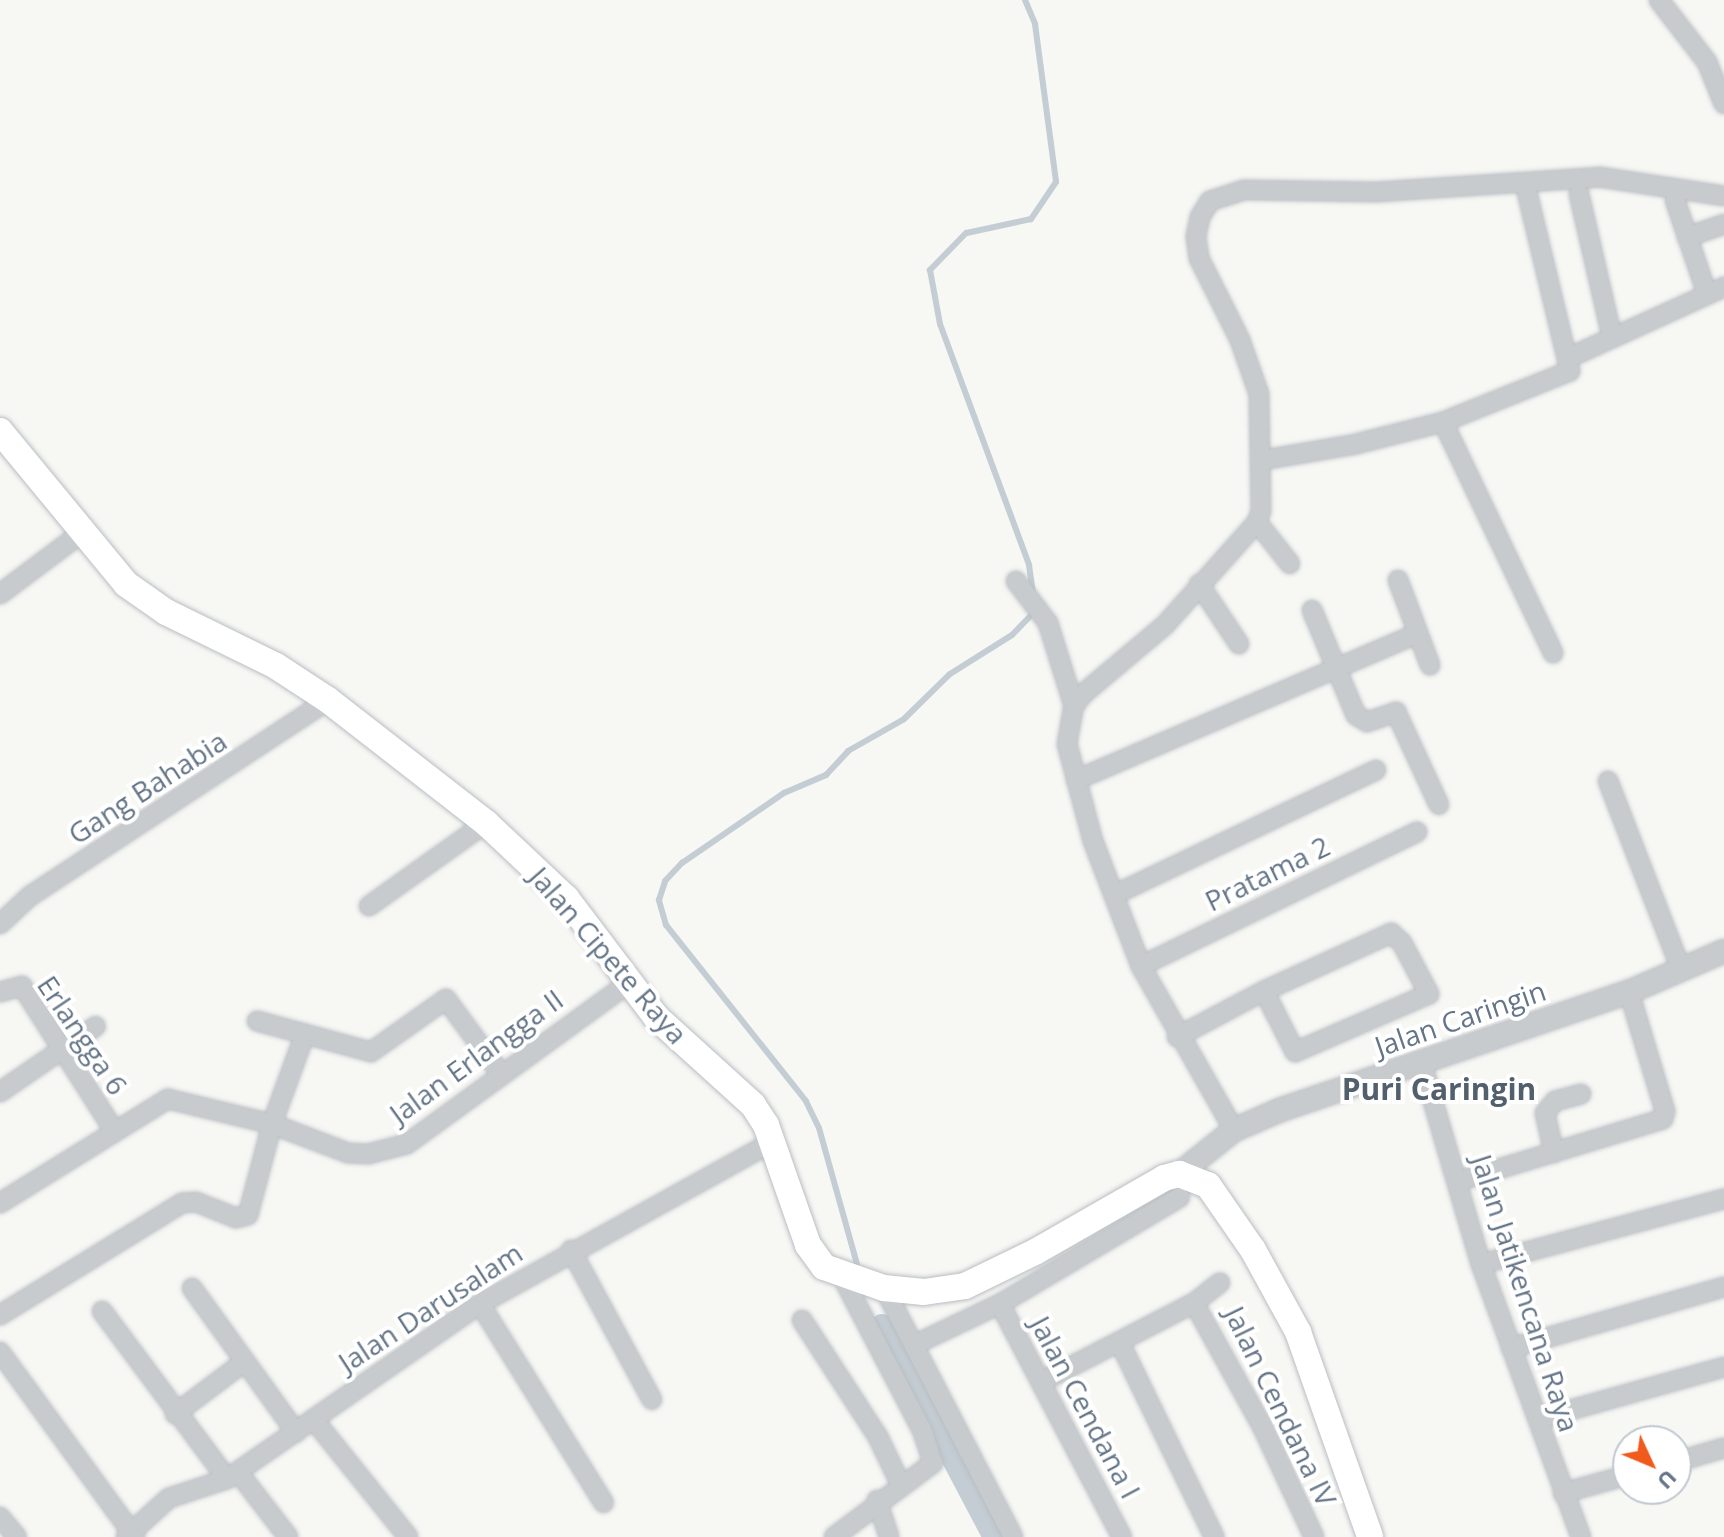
<!DOCTYPE html>
<html>
<head>
<meta charset="utf-8">
<style>
	body { margin:0 }
	#map { position:relative; width:1724px; height:1537px; overflow:hidden; background:#f7f7f4; font-family:"Open Sans",sans-serif }
	div>[style] { position:absolute }
	.stream>* { height:6px; margin:-3px; padding:0 3px; transform-origin:3px; border-radius:3px; background:#c3cdd3 }
	.canal>* { height:22px; margin:-11px; padding:0 11px; transform-origin:11px; border-radius:11px; background:#c3cdd3 }
	.roads { filter:drop-shadow(0 0 2px #b9bec3) drop-shadow(0 0 2px #b9bec3) }
	.minor>* { height:18px; margin:-9px; padding:0 9px; transform-origin:9px; border-radius:9px; background:#c7cbce }
	.tertiary>* { height:22px; margin:-11px; padding:0 11px; transform-origin:11px; border-radius:11px; background:#c7cbce }
	.secondary>* { height:26px; margin:-13px; padding:0 13px; transform-origin:13px; border-radius:13px; background:#fff }
	span { translate:-50% -50%; white-space:nowrap; text-align:center; line-height:1.15; -webkit-text-stroke:8px #fff; paint-order:stroke }
	.street-label { font-size:28px; color:#647587 }
	.neighbourhood-label { font-size:30px; color:#525f6c; font-weight:700 }
	.north { position:absolute; left:1612px; top:1425px; width:80px; height:80px; box-sizing:border-box; background:#fff; border:2px solid #c1c8cf; border-radius:50%; rotate:134deg; font-size:22px; font-weight:700; line-height:32px; text-align:center; color:#647587 }
	.north::after { content:''; display:block; margin:auto; width:28px; height:36px; background:#f05a1b; clip-path:polygon(50% 0,100% 100%,50% 72%,0 100%) }
</style>
</head>
<body>
<div id="map">
	<div class="stream">
		<i style="left:1025px;top:0;width:26px;rotate:67deg"></i>
		<i style="left:1035px;top:24px;width:159px;rotate:82.4deg"></i>
		<i style="left:1056px;top:182px;width:45px;rotate:124deg"></i>
		<i style="left:1031px;top:219px;width:66px;rotate:167.8deg"></i>
		<i style="left:966px;top:233px;width:52px;rotate:134.2deg"></i>
		<i style="left:930px;top:270px;width:55px;rotate:79.5deg"></i>
		<i style="left:940px;top:324px;width:257px;rotate:69.7deg"></i>
		<i style="left:1029px;top:565px;width:28px;rotate:82deg"></i>
		<i style="left:857px;top:1264px;width:141px;rotate:-105.6deg"></i>
		<i style="left:819px;top:1128px;width:30px;rotate:-116deg"></i>
		<i style="left:806px;top:1101px;width:225px;rotate:-128.5deg"></i>
		<i style="left:666px;top:925px;width:26px;rotate:-106deg"></i>
		<i style="left:659px;top:900px;width:20px;rotate:-72deg"></i>
		<i style="left:665px;top:881px;width:25px;rotate:-47deg"></i>
		<i style="left:682px;top:863px;width:124px;rotate:-34.5deg"></i>
		<i style="left:784px;top:793px;width:46px;rotate:-23.2deg"></i>
		<i style="left:826px;top:775px;width:33px;rotate:-47deg"></i>
		<i style="left:848px;top:751px;width:64px;rotate:-29.7deg"></i>
		<i style="left:904px;top:719px;width:64px;rotate:-44.4deg"></i>
		<i style="left:950px;top:674px;width:73px;rotate:-32.2deg"></i>
		<i style="left:1012px;top:635px;width:33px;rotate:-46deg"></i>
	</div>
	<div class="canal">
		<i style="left:882px;top:1325px;width:240px;rotate:62.2deg"></i>
	</div>
	<div class="roads">
		<div class="minor">
			<i style="left:1659px;top:0;width:78px;rotate:52.3deg"></i>
			<i style="left:1707px;top:62px;width:45px;rotate:68deg"></i>
			<i style="left:1579px;top:194px;width:147px;rotate:77deg"></i>
			<i style="left:1675px;top:200px;width:99px;rotate:71.2deg"></i>
			<i style="left:1687px;top:237px;width:39px;rotate:-19deg"></i>
			<i style="left:1577px;top:354px;width:162px;rotate:-24.5deg"></i>
			<i style="left:1443px;top:422px;width:256px;rotate:64.5deg"></i>
			<i style="left:1263px;top:460px;width:90px;rotate:-9.6deg"></i>
			<i style="left:1352px;top:445px;width:94px;rotate:-14.2deg"></i>
			<i style="left:1443px;top:422px;width:137px;rotate:-21.9deg"></i>
			<i style="left:1570px;top:371px;width:192px;rotate:-103.5deg"></i>
			<i style="left:1257px;top:522px;width:53px;rotate:51.8deg"></i>
			<i style="left:1398px;top:580px;width:91px;rotate:69.4deg"></i>
			<i style="left:1016px;top:581px;width:53px;rotate:52.7deg"></i>
			<i style="left:1048px;top:623px;width:87px;rotate:72.6deg"></i>
			<i style="left:1199px;top:584px;width:72px;rotate:56.3deg"></i>
			<i style="left:0;top:594px;width:100px;rotate:-36.9deg"></i>
			<i style="left:1312px;top:610px;width:114px;rotate:67.3deg"></i>
			<i style="left:1356px;top:715px;width:13px;rotate:32deg"></i>
			<i style="left:1367px;top:722px;width:31px;rotate:-19deg"></i>
			<i style="left:1396px;top:712px;width:102px;rotate:65.2deg"></i>
			<i style="left:1076px;top:780px;width:371px;rotate:-23.2deg"></i>
			<i style="left:1608px;top:781px;width:202px;rotate:68.8deg"></i>
			<i style="left:1116px;top:894px;width:288px;rotate:-25.5deg"></i>
			<i style="left:369px;top:906px;width:143px;rotate:-35.4deg"></i>
			<i style="left:0;top:924px;width:41px;rotate:-43deg"></i>
			<i style="left:30px;top:896px;width:357px;rotate:-33.3deg"></i>
			<i style="left:1141px;top:966px;width:307px;rotate:-25.9deg"></i>
			<i style="left:0;top:992px;width:23px;rotate:-15deg"></i>
			<i style="left:22px;top:986px;width:173px;rotate:57.5deg"></i>
			<i style="left:257px;top:1021px;width:118px;rotate:15.2deg"></i>
			<i style="left:371px;top:1052px;width:92px;rotate:-35.2deg"></i>
			<i style="left:446px;top:999px;width:93px;rotate:53.7deg"></i>
			<i style="left:1177px;top:1037px;width:98px;rotate:-27.9deg"></i>
			<i style="left:1264px;top:991px;width:140px;rotate:-24.5deg"></i>
			<i style="left:1391px;top:933px;width:15px;rotate:42deg"></i>
			<i style="left:1402px;top:943px;width:58px;rotate:62.1deg"></i>
			<i style="left:1429px;top:994px;width:146px;rotate:156.6deg"></i>
			<i style="left:1295px;top:1052px;width:68px;rotate:-116.9deg"></i>
			<i style="left:1422px;top:1064px;width:209px;rotate:73.6deg"></i>
			<i style="left:1481px;top:1264px;width:291px;rotate:69.9deg"></i>
			<i style="left:0;top:1092px;width:116px;rotate:-34.5deg"></i>
			<i style="left:1234px;top:1130px;width:189px;rotate:-119.6deg"></i>
			<i style="left:1141px;top:966px;width:134px;rotate:-111deg"></i>
			<i style="left:1093px;top:841px;width:100px;rotate:-105deg"></i>
			<i style="left:1067px;top:744px;width:39px;rotate:-80deg"></i>
			<i style="left:1074px;top:706px;width:15px;rotate:-53deg"></i>
			<i style="left:1083px;top:694px;width:107px;rotate:-40.1deg"></i>
			<i style="left:1165px;top:625px;width:138px;rotate:-48.2deg"></i>
			<i style="left:1257px;top:522px;width:12px;rotate:-70deg"></i>
			<i style="left:1261px;top:511px;width:117px;rotate:-91deg"></i>
			<i style="left:1259px;top:394px;width:57px;rotate:-109.4deg"></i>
			<i style="left:1240px;top:340px;width:92px;rotate:-116.6deg"></i>
			<i style="left:1199px;top:258px;width:22px;rotate:-98deg"></i>
			<i style="left:1196px;top:236px;width:19px;rotate:-78deg"></i>
			<i style="left:1200px;top:217px;width:19px;rotate:-58deg"></i>
			<i style="left:1210px;top:201px;width:36px;rotate:-18deg"></i>
			<i style="left:1244px;top:190px;width:132px;rotate:0.9deg"></i>
			<i style="left:1376px;top:192px;width:224px;rotate:-3.8deg"></i>
			<i style="left:1599px;top:177px;width:126px;rotate:8.6deg"></i>
			<i style="left:1554px;top:1153px;width:41px;rotate:-102.7deg"></i>
			<i style="left:1545px;top:1113px;width:16px;rotate:-50deg"></i>
			<i style="left:1555px;top:1101px;width:27px;rotate:-15deg"></i>
			<i style="left:1459px;top:1181px;width:213px;rotate:-16.9deg"></i>
			<i style="left:1663px;top:1119px;width:8px;rotate:-76deg"></i>
			<i style="left:1665px;top:1111px;width:124px;rotate:-106.8deg"></i>
			<i style="left:0;top:1203px;width:198px;rotate:-31.8deg"></i>
			<i style="left:168px;top:1099px;width:107px;rotate:13.5deg"></i>
			<i style="left:272px;top:1124px;width:81px;rotate:20.9deg"></i>
			<i style="left:348px;top:1153px;width:20px;rotate:3deg"></i>
			<i style="left:368px;top:1154px;width:40px;rotate:-14.4deg"></i>
			<i style="left:407px;top:1144px;width:277px;rotate:-36deg"></i>
			<i style="left:571px;top:1250px;width:170px;rotate:61.6deg"></i>
			<i style="left:1481px;top:1264px;width:252px;rotate:-15deg"></i>
			<i style="left:192px;top:1288px;width:178px;rotate:54.2deg"></i>
			<i style="left:884px;top:1288px;width:280px;rotate:62.6deg"></i>
			<i style="left:1194px;top:1303px;width:143px;rotate:61.1deg"></i>
			<i style="left:1263px;top:1428px;width:120px;rotate:64.9deg"></i>
			<i style="left:480px;top:1304px;width:234px;rotate:58.1deg"></i>
			<i style="left:1000px;top:1304px;width:263px;rotate:62.4deg"></i>
			<i style="left:102px;top:1311px;width:209px;rotate:53.3deg"></i>
			<i style="left:0;top:1315px;width:214px;rotate:-31.6deg"></i>
			<i style="left:182px;top:1203px;width:14px;rotate:-4deg"></i>
			<i style="left:196px;top:1202px;width:43px;rotate:21.8deg"></i>
			<i style="left:236px;top:1218px;width:12px;rotate:-14deg"></i>
			<i style="left:248px;top:1215px;width:94px;rotate:-75.2deg"></i>
			<i style="left:272px;top:1124px;width:96px;rotate:-69.9deg"></i>
			<i style="left:802px;top:1320px;width:140px;rotate:57deg"></i>
			<i style="left:878px;top:1437px;width:51px;rotate:64.4deg"></i>
			<i style="left:1120px;top:1343px;width:216px;rotate:64.1deg"></i>
			<i style="left:916px;top:1344px;width:93px;rotate:-25.5deg"></i>
			<i style="left:1000px;top:1304px;width:209px;rotate:-30.7deg"></i>
			<i style="left:1511px;top:1348px;width:222px;rotate:-16deg"></i>
			<i style="left:0;top:1352px;width:229px;rotate:53.9deg"></i>
			<i style="left:1041px;top:1382px;width:172px;rotate:-27.3deg"></i>
			<i style="left:1194px;top:1303px;width:33px;rotate:-38deg"></i>
			<i style="left:175px;top:1414px;width:86px;rotate:-37deg"></i>
			<i style="left:1538px;top:1419px;width:193px;rotate:-15.6deg"></i>
			<i style="left:314px;top:1420px;width:150px;rotate:51.2deg"></i>
			<i style="left:1676px;top:1462px;width:50px;rotate:-16.3deg"></i>
			<i style="left:238px;top:1472px;width:82px;rotate:52.4deg"></i>
			<i style="left:1563px;top:1493px;width:67px;rotate:-15.5deg"></i>
			<i style="left:877px;top:1500px;width:39px;rotate:72deg"></i>
			<i style="left:0;top:1517px;width:26px;rotate:50deg"></i>
			<i style="left:126px;top:1537px;width:58px;rotate:-42.2deg"></i>
			<i style="left:169px;top:1498px;width:61px;rotate:-18.1deg"></i>
			<i style="left:227px;top:1479px;width:308px;rotate:-34.7deg"></i>
			<i style="left:480px;top:1304px;width:333px;rotate:-29deg"></i>
			<i style="left:834px;top:1537px;width:124px;rotate:-36.8deg"></i>
			<i style="left:933px;top:1463px;width:35px;rotate:-108deg"></i>
			<i style="left:922px;top:1430px;width:174px;rotate:-117.5deg"></i>
		</div>
		<div class="tertiary">
			<i style="left:1179px;top:1174px;width:70px;rotate:-38.7deg"></i>
			<i style="left:1234px;top:1130px;width:50px;rotate:-23.5deg"></i>
			<i style="left:1280px;top:1110px;width:368px;rotate:-18.7deg"></i>
			<i style="left:1629px;top:992px;width:103px;rotate:-23.3deg"></i>
		</div>
		<div class="secondary">
			<i style="left:0;top:431px;width:198px;rotate:50.5deg"></i>
			<i style="left:126px;top:584px;width:49px;rotate:35deg"></i>
			<i style="left:166px;top:612px;width:123px;rotate:26.1deg"></i>
			<i style="left:276px;top:666px;width:62px;rotate:33.2deg"></i>
			<i style="left:328px;top:700px;width:200px;rotate:37.9deg"></i>
			<i style="left:486px;top:823px;width:110px;rotate:43.2deg"></i>
			<i style="left:566px;top:898px;width:149px;rotate:52.9deg"></i>
			<i style="left:656px;top:1017px;width:131px;rotate:42.2deg"></i>
			<i style="left:753px;top:1105px;width:24px;rotate:57deg"></i>
			<i style="left:766px;top:1125px;width:127px;rotate:70.7deg"></i>
			<i style="left:808px;top:1245px;width:27px;rotate:54deg"></i>
			<i style="left:824px;top:1267px;width:64px;rotate:19.3deg"></i>
			<i style="left:884px;top:1288px;width:40px;rotate:5.7deg"></i>
			<i style="left:924px;top:1292px;width:41px;rotate:-8.3deg"></i>
			<i style="left:965px;top:1286px;width:78px;rotate:-25.9deg"></i>
			<i style="left:1035px;top:1252px;width:149px;rotate:-29.8deg"></i>
			<i style="left:1164px;top:1178px;width:16px;rotate:-15deg"></i>
			<i style="left:1179px;top:1174px;width:31px;rotate:21deg"></i>
			<i style="left:1208px;top:1185px;width:79px;rotate:55.3deg"></i>
			<i style="left:1253px;top:1250px;width:94px;rotate:61.2deg"></i>
			<i style="left:1298px;top:1332px;width:217px;rotate:70.6deg"></i>
		</div>
	</div>
	<div class="street-label">
		<span style="left:147px;top:787px;rotate:-33deg">Gang Bahabia</span>
		<span style="left:1267px;top:873px;rotate:-26deg">Pratama 2</span>
		<span style="left:609px;top:955px;rotate:49deg">Jalan Cipete Raya</span>
		<span style="left:1460px;top:1018px;rotate:-19deg">Jalan Caringin</span>
		<span style="left:83px;top:1035px;rotate:56deg">Erlangga 6</span>
		<span style="left:476px;top:1056px;rotate:-36deg">Jalan Erlangga II</span>
		<span style="left:1526px;top:1293px;rotate:72deg">Jalan Jatikencana Raya</span>
		<span style="left:430px;top:1307px;rotate:-33deg">Jalan Darusalam</span>
		<span style="left:1281px;top:1406px;rotate:64deg">Jalan Cendana IV</span>
		<span style="left:1086px;top:1407px;rotate:62deg">Jalan Cendana I</span>
	</div>
	<div class="neighbourhood-label">
		<span style="left:1439px;top:1089px">Puri Caringin</span>
	</div>
	<div class="north">U</div>
</div>
</body>
</html>
